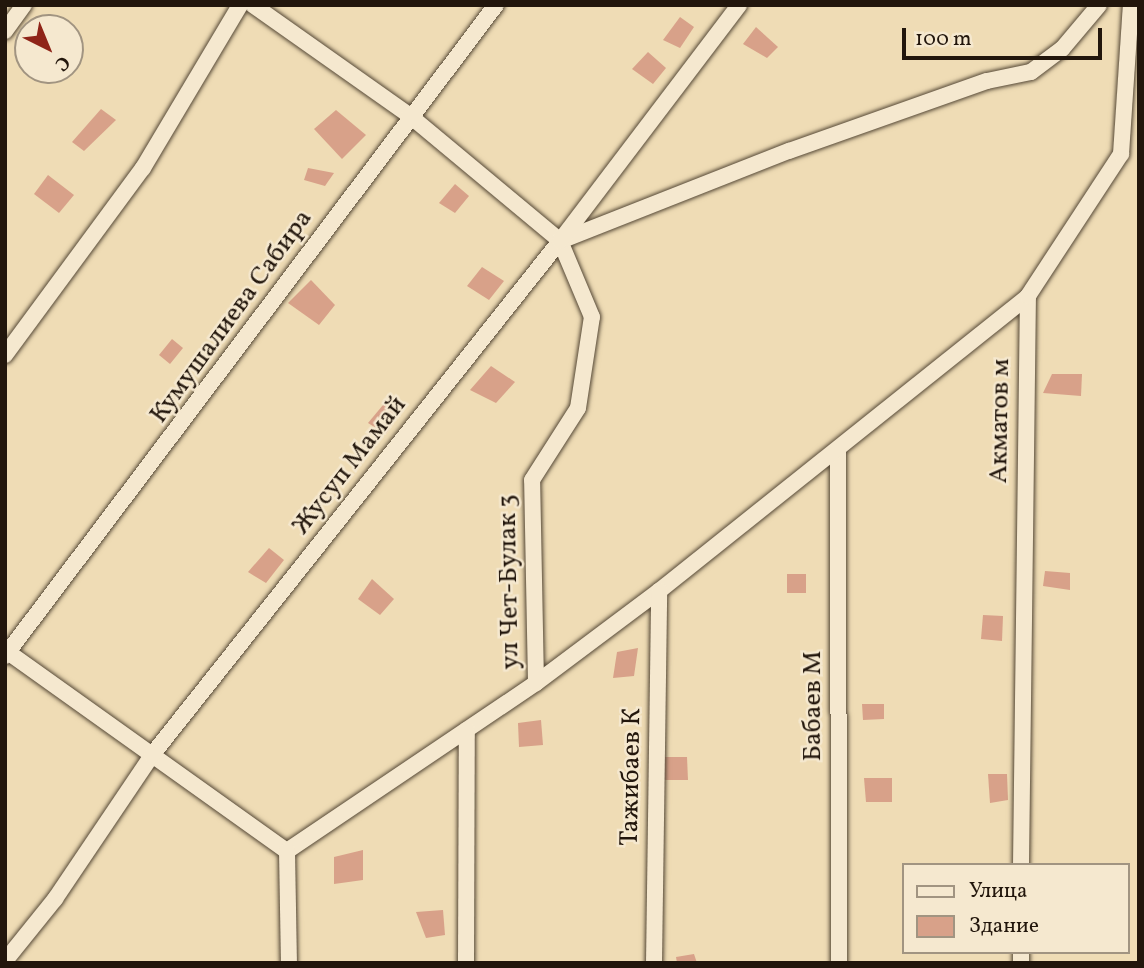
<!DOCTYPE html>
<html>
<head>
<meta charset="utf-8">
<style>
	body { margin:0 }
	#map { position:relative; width:1144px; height:968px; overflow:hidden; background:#efdcb5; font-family:Vollkorn,serif }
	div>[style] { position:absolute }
	.building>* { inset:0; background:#d8a189 }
	.roads { filter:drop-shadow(0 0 2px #554836) drop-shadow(0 0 2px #554836) }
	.minor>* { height:16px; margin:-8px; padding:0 8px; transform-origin:8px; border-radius:8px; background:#f5e8cf }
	span { translate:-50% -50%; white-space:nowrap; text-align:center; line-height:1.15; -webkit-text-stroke:5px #f5e8cf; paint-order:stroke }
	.street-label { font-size:26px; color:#22160c }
	.frame { position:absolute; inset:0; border:7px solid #22160c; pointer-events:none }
	.legend { position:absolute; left:902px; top:863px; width:228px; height:91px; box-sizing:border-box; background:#f5e8cf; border:2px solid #a19481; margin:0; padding:9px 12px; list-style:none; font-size:21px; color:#22160c }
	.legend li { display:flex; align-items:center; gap:14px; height:35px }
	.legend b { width:35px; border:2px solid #a19481 }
	.north { position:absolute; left:14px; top:14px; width:70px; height:70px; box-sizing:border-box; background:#f5e8cf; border:2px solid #a19481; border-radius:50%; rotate:137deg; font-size:19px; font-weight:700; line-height:28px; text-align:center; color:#22160c }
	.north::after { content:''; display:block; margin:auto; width:24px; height:32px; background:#8f2418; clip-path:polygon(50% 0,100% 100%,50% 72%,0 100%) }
	.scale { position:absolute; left:902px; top:28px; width:200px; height:32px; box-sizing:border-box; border:4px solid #22160c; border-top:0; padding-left:9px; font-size:21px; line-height:24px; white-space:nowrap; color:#22160c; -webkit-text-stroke:5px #f5e8cf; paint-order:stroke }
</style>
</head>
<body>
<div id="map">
	<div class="building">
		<i style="clip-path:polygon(680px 17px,694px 27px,680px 48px,663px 40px)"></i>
		<i style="clip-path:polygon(756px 27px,778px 47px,767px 58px,743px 44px)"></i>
		<i style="clip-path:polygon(648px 52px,666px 68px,653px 84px,632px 69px)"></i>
		<i style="clip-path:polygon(101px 109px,116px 120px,84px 151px,72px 142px)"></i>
		<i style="clip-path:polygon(336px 110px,366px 135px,342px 159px,314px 129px)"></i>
		<i style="clip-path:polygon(308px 168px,334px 173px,325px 186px,304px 180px)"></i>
		<i style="clip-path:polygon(48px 175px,74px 195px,59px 213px,34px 194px)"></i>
		<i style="clip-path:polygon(455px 184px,469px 196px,455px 213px,439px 203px)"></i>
		<i style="clip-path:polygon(482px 267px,504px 281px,489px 300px,467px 286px)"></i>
		<i style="clip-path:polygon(311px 280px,335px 305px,319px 325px,288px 303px)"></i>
		<i style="clip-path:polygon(172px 339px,183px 348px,170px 364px,159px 355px)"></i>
		<i style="clip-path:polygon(491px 366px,515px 382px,496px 403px,470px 390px)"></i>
		<i style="clip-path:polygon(1052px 374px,1082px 374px,1081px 396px,1043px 393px)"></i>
		<i style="clip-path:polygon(388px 399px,402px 410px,386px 434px,368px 423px)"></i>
		<i style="clip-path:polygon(269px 548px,284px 560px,266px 583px,248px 572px)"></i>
		<i style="clip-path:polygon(1045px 571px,1070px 573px,1070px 590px,1043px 586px)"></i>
		<i style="clip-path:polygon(787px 574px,806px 574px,806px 593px,787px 593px)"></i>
		<i style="clip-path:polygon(372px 579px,394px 599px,380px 615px,358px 599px)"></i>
		<i style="clip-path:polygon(983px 615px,1003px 616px,1002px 641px,981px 639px)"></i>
		<i style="clip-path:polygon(638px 648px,634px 676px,613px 678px,617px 652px)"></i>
		<i style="clip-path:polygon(862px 704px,884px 704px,884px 719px,863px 720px)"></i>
		<i style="clip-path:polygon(541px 720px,543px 745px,519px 747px,518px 723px)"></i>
		<i style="clip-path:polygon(663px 757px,687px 757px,688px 780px,664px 780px)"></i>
		<i style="clip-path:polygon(988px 774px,1007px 774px,1008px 800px,990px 803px)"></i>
		<i style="clip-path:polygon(864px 778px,892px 778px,892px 802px,866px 802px)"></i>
		<i style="clip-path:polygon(363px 850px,363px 880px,334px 884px,334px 857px)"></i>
		<i style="clip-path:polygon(443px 910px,445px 935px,426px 938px,416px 912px)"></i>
		<i style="clip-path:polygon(694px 954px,697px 963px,677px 963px,676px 957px)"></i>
	</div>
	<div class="roads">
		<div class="minor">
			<i style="left:253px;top:5px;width:191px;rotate:35.2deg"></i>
			<i style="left:409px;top:115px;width:197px;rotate:39.8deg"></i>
			<i style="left:5px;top:31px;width:32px;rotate:-54deg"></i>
			<i style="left:5px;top:355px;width:232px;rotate:-53.6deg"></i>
			<i style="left:143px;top:168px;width:190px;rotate:-59.2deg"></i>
			<i style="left:838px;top:449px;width:514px;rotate:89.89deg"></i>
			<i style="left:5px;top:650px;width:346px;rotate:35.5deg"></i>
			<i style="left:287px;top:851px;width:300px;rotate:-34deg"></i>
			<i style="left:536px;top:683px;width:203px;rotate:-91.1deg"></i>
			<i style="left:532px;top:480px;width:85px;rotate:-57.4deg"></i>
			<i style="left:578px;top:408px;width:92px;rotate:-81.3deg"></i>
			<i style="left:592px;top:317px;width:82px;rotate:-112.8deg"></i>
			<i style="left:560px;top:241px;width:246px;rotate:-21.5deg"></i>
			<i style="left:789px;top:151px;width:210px;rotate:-19.5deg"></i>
			<i style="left:987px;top:81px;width:45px;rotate:-11.6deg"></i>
			<i style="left:1031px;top:72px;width:39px;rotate:-37deg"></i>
			<i style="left:1062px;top:49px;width:57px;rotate:-49.9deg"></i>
			<i style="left:5px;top:656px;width:815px;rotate:-52.98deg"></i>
			<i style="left:536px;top:683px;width:154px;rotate:-36.8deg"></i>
			<i style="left:659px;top:591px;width:472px;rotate:-38.6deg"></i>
			<i style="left:287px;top:851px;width:112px;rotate:89deg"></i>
			<i style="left:1021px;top:865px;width:569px;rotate:-89.3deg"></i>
			<i style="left:1028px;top:296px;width:170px;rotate:-56.8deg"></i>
			<i style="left:1121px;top:154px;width:149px;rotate:-86.2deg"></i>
			<i style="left:5px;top:961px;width:80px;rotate:-51.1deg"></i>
			<i style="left:55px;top:899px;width:174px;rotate:-56deg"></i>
			<i style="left:152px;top:755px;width:656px;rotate:-51.56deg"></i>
			<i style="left:560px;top:241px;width:296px;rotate:-52.8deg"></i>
			<i style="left:466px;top:963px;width:233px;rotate:-89.8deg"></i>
			<i style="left:654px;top:963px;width:372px;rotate:-89.2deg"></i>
			<i style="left:1021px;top:963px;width:11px;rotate:-90deg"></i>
		</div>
	</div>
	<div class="street-label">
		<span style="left:232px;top:317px;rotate:-54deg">Кумушалиева Сабира</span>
		<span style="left:1001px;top:421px;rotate:-89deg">Акматов м</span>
		<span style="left:350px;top:466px;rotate:-52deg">Жусуп Мамай</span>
		<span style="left:510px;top:582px;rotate:-91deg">ул Чет-Булак 3</span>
		<span style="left:814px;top:706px;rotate:-90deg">Бабаев М</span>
		<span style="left:632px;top:777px;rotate:-89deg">Тажибаев К</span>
	</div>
	<div class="frame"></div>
	<ul class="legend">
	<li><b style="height:9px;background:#f5e8cf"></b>Улица</li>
	<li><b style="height:19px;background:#d8a189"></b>Здание</li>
	</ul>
	<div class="north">С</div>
	<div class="scale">100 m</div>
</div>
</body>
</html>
